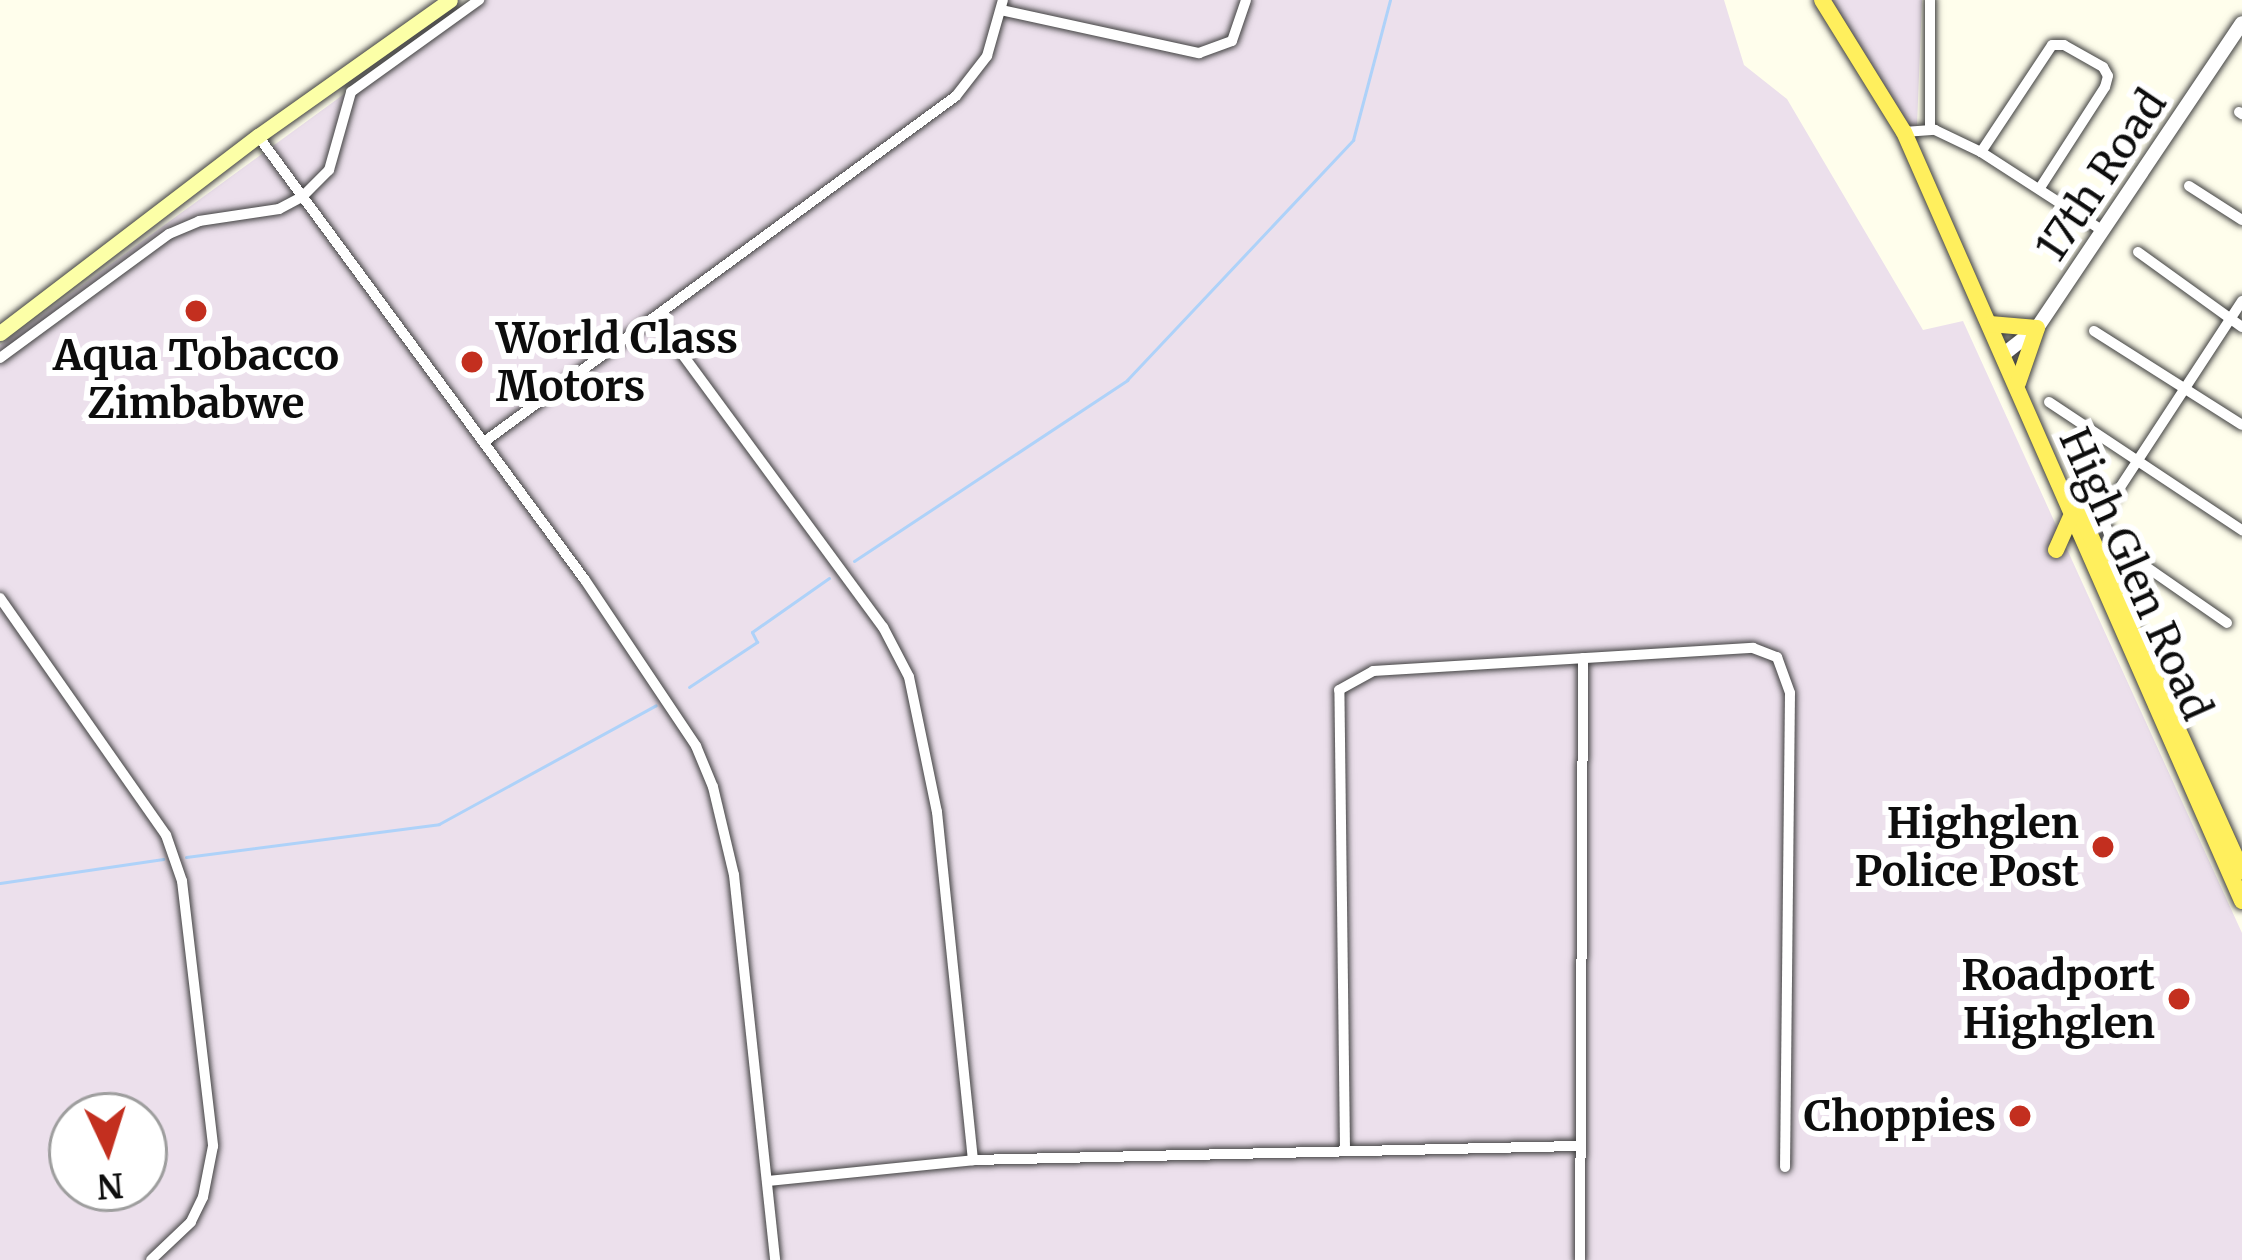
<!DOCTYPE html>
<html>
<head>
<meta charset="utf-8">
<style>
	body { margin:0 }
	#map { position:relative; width:2242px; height:1260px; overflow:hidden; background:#fffeec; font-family:Merriweather,serif }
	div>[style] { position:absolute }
	.industrial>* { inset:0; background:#ece0ec }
	.stream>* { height:3px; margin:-1.5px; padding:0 1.5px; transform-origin:1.5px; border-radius:1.5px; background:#aed2f9 }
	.roads { filter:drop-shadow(0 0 3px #404040) drop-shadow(0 0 3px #404040) }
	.minor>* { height:10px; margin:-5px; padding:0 5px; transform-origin:5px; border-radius:5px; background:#fff }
	.tertiary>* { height:14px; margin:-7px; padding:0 7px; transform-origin:7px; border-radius:7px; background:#fff }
	.secondary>* { height:15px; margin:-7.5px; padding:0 7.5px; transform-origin:7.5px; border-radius:7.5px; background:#fcffa7 }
	.primary>* { height:16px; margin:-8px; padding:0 8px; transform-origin:8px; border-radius:8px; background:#ffef5d }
	.dots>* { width:33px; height:33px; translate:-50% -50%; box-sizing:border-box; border:6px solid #fff; border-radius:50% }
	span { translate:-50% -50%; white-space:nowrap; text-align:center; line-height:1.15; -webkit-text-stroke:12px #fff; paint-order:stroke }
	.street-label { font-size:42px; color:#0d0d0d }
	.poi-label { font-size:42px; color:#0d0d0d; font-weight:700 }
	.left { translate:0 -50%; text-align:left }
	.right { translate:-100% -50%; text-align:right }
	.north { position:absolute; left:48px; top:1092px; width:120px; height:120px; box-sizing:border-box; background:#fff; border:3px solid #9e9e9e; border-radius:50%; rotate:176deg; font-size:33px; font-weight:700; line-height:48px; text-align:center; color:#0d0d0d }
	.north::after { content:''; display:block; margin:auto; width:42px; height:54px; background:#c32f1f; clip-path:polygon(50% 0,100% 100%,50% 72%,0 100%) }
</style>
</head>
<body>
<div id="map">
	<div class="industrial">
		<i style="clip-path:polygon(evenodd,473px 0,1724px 0,1744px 65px,1787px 99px,1923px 330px,1963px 321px,2242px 933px,2242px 1260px,0 1260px,0 345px,473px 0,72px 1116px,144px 1116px,144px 1188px,72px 1188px,72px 1116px)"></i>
		<i style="clip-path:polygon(1826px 0,1922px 0,1916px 150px)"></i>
	</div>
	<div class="stream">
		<i style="left:854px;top:561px;width:328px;rotate:-33.5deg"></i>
		<i style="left:1127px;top:380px;width:330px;rotate:-46.7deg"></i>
		<i style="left:1353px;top:140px;width:145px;rotate:-75.2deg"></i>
		<i style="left:689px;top:687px;width:82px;rotate:-33.5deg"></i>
		<i style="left:757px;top:642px;width:11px;rotate:-117deg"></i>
		<i style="left:752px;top:632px;width:94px;rotate:-35deg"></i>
		<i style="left:186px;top:857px;width:255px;rotate:-7.4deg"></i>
		<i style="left:439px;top:824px;width:247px;rotate:-28.7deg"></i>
		<i style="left:0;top:883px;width:165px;rotate:-8.4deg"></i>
	</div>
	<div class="roads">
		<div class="minor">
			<i style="left:1930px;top:0;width:129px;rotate:90deg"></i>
			<i style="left:1001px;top:10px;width:203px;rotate:12.3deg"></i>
			<i style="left:1199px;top:53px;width:35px;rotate:-20deg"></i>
			<i style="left:1232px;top:41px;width:43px;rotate:-71.1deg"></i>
			<i style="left:2239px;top:112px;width:4px;rotate:34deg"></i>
			<i style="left:1904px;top:132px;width:31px;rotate:-4deg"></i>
			<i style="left:1935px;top:130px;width:51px;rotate:25.6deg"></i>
			<i style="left:1981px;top:152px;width:145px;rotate:32.9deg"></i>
			<i style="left:258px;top:136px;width:551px;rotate:53.63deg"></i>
			<i style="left:585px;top:580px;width:200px;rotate:56.2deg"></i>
			<i style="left:696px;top:746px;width:44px;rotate:67.5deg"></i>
			<i style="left:713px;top:787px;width:90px;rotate:76.6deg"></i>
			<i style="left:734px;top:875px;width:387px;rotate:83.9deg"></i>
			<i style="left:1981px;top:152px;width:128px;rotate:-56.4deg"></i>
			<i style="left:2052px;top:45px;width:12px"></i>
			<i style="left:2064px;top:45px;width:45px;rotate:29.4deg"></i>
			<i style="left:2103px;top:67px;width:10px;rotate:61deg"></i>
			<i style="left:2108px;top:76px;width:11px;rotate:105deg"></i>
			<i style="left:2105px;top:87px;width:120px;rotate:122.8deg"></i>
			<i style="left:2189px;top:186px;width:63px;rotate:32.7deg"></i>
			<i style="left:2138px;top:252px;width:128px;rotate:35.8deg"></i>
			<i style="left:655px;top:317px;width:385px;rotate:53.7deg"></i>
			<i style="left:883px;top:627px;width:56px;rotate:62.5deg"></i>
			<i style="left:909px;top:677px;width:138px;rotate:78.3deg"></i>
			<i style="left:937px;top:812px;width:350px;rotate:84.1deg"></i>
			<i style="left:2094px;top:331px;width:175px;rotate:32.4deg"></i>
			<i style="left:0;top:358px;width:210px;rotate:-36.3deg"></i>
			<i style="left:169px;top:234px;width:33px;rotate:-23deg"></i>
			<i style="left:199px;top:221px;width:81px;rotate:-8.5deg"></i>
			<i style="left:279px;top:209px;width:27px;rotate:-28deg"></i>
			<i style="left:303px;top:196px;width:37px;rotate:-45deg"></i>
			<i style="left:329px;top:170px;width:81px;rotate:-74.2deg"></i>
			<i style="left:351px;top:92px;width:158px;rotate:-35.7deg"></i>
			<i style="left:2049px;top:402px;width:232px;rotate:33.6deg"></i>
			<i style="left:484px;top:442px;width:585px;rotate:-36.24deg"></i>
			<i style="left:956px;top:96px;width:51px;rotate:-52.2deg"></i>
			<i style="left:987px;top:56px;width:58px;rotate:-74.1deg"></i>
			<i style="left:2102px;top:515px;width:30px;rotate:70deg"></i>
			<i style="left:2112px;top:543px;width:140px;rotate:34.8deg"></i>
			<i style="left:2085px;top:522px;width:18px;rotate:-22deg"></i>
			<i style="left:2102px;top:515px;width:256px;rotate:-56.8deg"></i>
			<i style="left:0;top:598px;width:289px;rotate:55deg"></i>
			<i style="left:166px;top:835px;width:49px;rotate:70.8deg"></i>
			<i style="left:182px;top:881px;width:267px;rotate:83.3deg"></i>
			<i style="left:213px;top:1146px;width:52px;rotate:101.1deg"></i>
			<i style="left:203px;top:1197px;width:28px;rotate:116deg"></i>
			<i style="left:191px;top:1222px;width:55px;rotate:136.5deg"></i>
			<i style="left:1345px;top:1149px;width:459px;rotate:-90.7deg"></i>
			<i style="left:1339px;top:690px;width:39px;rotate:-29deg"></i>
			<i style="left:1373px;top:671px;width:381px;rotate:-3.5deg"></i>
			<i style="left:1753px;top:648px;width:26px;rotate:21deg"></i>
			<i style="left:1777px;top:657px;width:38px;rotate:70deg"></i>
			<i style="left:1790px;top:693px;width:474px;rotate:90.6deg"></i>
			<i style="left:768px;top:1181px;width:206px;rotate:-5.8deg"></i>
			<i style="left:973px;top:1160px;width:605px;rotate:-1.33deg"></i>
			<i style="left:1580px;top:1260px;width:602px;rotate:-89.71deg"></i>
		</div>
		<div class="tertiary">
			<i style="left:2004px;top:354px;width:42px;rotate:-38.2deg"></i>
			<i style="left:2037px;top:328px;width:367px;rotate:-56.1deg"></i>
		</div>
		<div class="secondary">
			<i style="left:0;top:333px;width:325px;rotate:-37.4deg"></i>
			<i style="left:258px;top:136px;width:235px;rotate:-35.3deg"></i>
		</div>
		<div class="primary">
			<i style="left:1822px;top:0;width:155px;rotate:58.2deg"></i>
			<i style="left:1904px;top:132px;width:840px;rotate:66.27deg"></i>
			<i style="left:1990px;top:324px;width:47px;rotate:4.9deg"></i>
			<i style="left:2018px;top:383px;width:58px;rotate:-70.9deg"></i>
			<i style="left:2073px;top:497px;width:411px;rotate:65.7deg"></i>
			<i style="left:2056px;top:550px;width:35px;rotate:-66deg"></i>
		</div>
	</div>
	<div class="dots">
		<i style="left:196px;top:311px;background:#c32f1f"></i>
		<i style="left:472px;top:362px;background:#c32f1f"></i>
		<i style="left:2103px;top:847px;background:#c32f1f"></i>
		<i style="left:2179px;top:999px;background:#c32f1f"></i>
		<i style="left:2020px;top:1116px;background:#c32f1f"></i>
	</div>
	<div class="street-label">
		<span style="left:2101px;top:175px;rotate:-56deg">17th Road</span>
		<span style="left:2136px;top:574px;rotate:66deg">High Glen Road</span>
	</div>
	<div class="poi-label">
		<span class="left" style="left:496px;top:362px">World Class<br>Motors</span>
		<span style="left:196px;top:379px">Aqua Tobacco<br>Zimbabwe</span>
		<span class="right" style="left:2079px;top:847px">Highglen<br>Police Post</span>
		<span class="right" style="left:2155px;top:999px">Roadport<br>Highglen</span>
		<span class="right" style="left:1996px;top:1116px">Choppies</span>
	</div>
	<div class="north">N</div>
</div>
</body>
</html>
